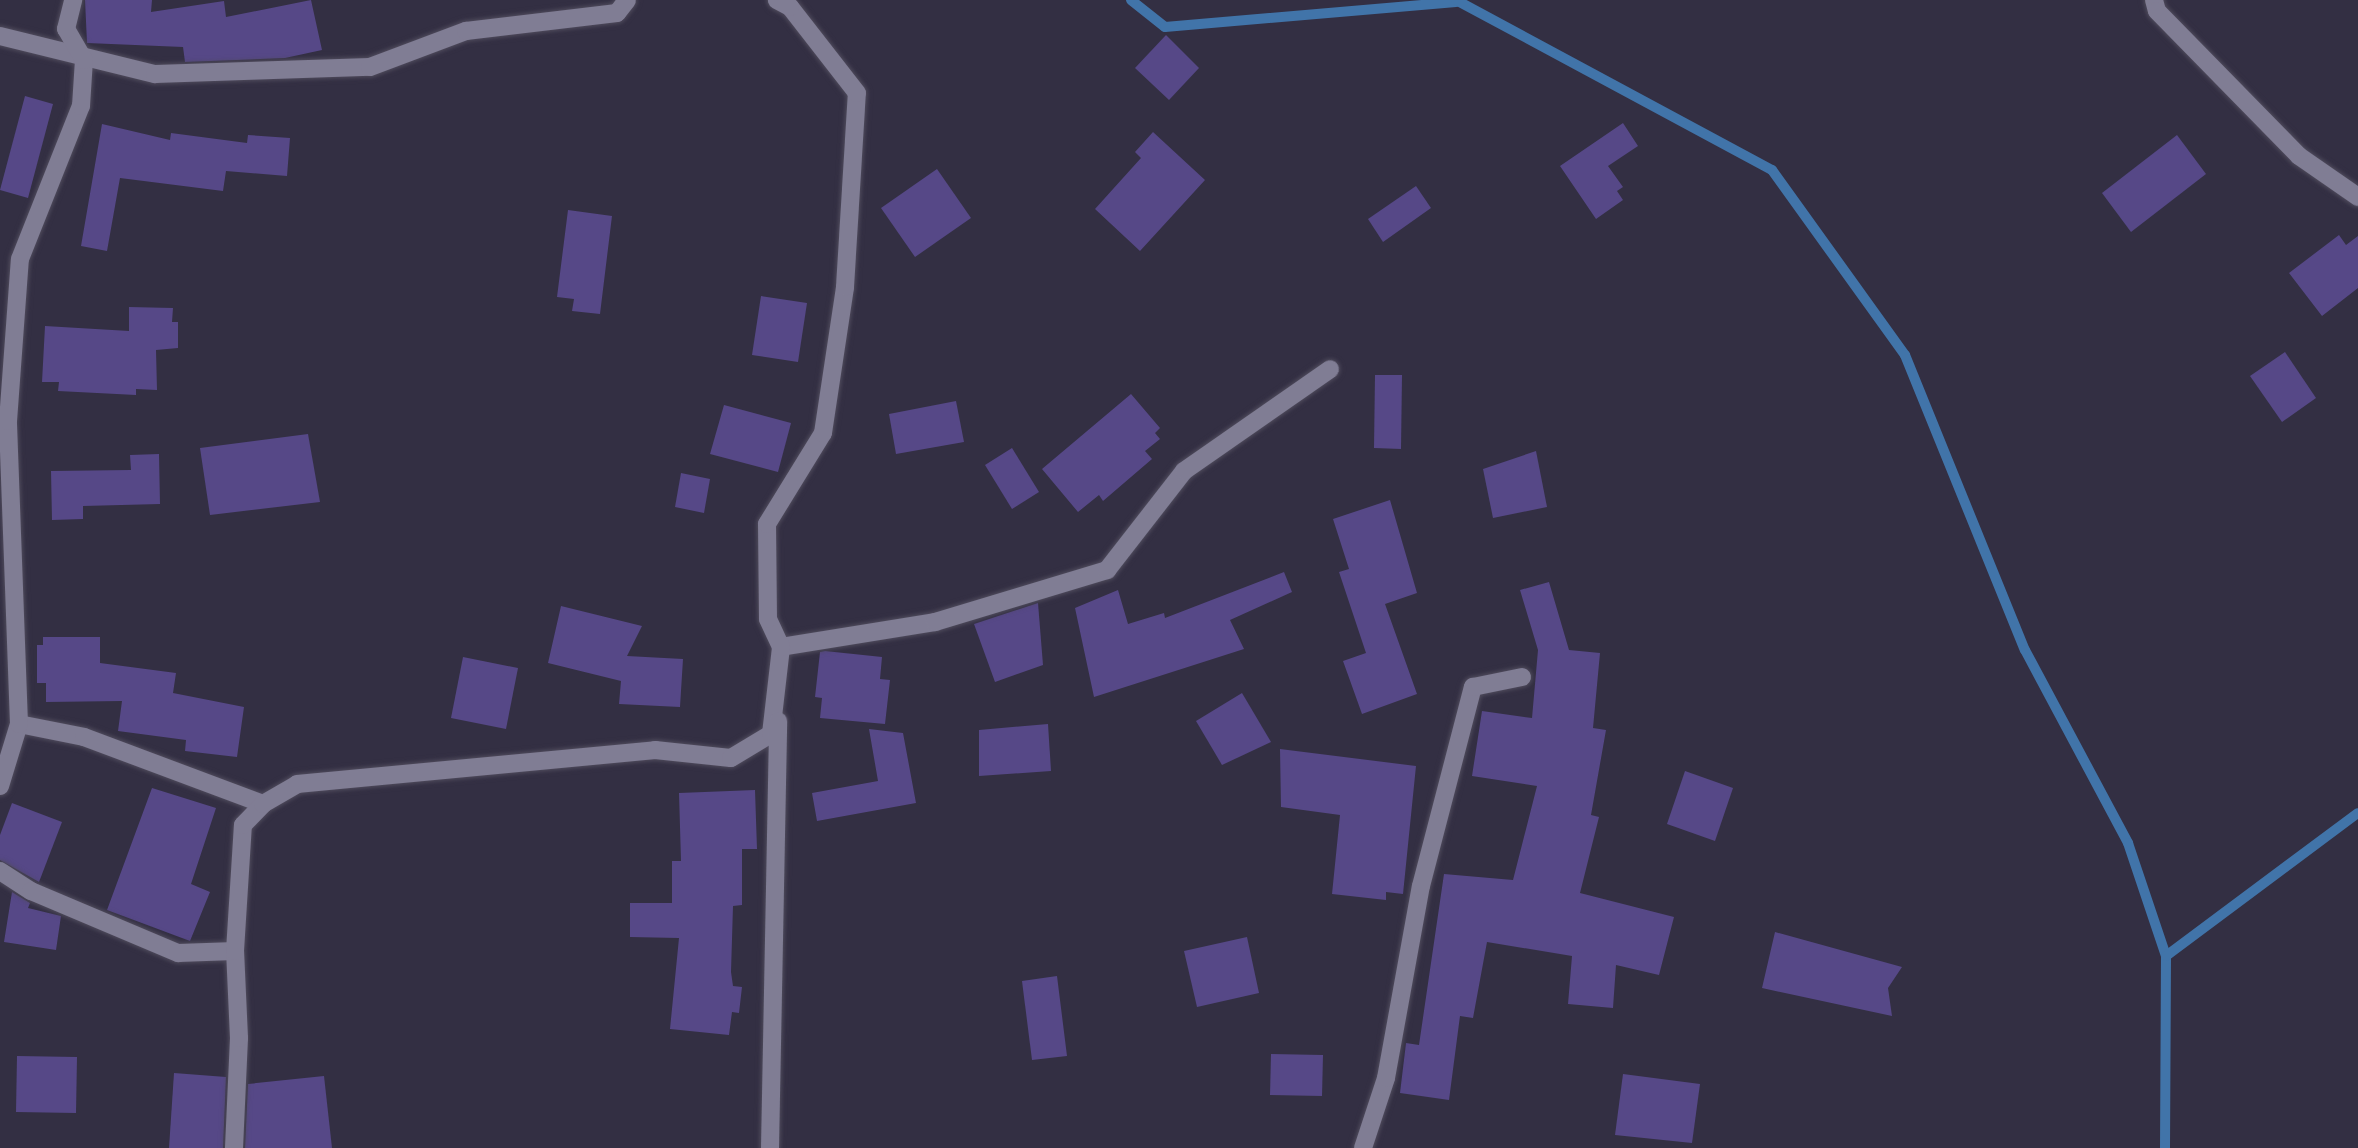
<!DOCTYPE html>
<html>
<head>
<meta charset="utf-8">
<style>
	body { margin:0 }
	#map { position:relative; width:2358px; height:1148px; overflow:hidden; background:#332f43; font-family:"Source Sans 3",sans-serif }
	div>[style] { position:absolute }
	.stream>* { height:10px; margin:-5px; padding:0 5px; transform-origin:5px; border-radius:5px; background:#4174a9 }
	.building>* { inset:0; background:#564887 }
	.roads { filter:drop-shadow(0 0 2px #4f4b5c) drop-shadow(0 0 2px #4f4b5c) }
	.minor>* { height:18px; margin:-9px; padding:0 9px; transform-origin:9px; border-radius:9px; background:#807d94 }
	span { translate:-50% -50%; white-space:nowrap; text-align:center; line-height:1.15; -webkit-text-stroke:6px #1a1922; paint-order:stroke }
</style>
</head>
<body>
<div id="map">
	<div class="stream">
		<i style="left:1131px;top:0;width:43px;rotate:38.5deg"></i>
		<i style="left:1165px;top:27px;width:292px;rotate:-4.9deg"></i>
		<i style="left:1456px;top:0;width:359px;rotate:28.3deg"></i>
		<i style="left:1772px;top:170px;width:228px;rotate:54.3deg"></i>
		<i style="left:1905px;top:355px;width:318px;rotate:67.9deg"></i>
		<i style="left:2025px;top:650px;width:219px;rotate:61.9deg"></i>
		<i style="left:2128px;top:843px;width:119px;rotate:71.4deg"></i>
		<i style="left:2165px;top:1148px;width:192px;rotate:-89.7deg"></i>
		<i style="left:2166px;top:956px;width:239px;rotate:-36.7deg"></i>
	</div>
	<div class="building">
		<i style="clip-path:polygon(85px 0,152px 0,151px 12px,224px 1px,226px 17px,311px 0,322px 50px,285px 58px,185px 62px,183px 47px,87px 43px)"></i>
		<i style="clip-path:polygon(1166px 35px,1199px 68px,1169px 100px,1135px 68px)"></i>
		<i style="clip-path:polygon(25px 96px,53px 104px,28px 198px,0 190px)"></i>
		<i style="clip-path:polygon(1623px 123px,1638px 146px,1608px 166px,1623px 187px,1617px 191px,1623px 200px,1596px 219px,1560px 166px)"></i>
		<i style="clip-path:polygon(102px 124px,170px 140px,171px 133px,247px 143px,248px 135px,290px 138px,287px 176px,226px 171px,223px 191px,120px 178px,107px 251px,81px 246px)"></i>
		<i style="clip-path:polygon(1153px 132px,1205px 180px,1140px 251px,1095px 209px,1141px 158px,1135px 152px)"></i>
		<i style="clip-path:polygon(2177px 135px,2206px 174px,2131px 232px,2102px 193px)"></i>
		<i style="clip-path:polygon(937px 169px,971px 218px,915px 257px,881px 208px)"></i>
		<i style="clip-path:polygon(1416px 186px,1431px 208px,1383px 242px,1368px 219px)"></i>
		<i style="clip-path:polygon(568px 210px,612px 216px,600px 314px,572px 311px,574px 299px,557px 297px)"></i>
		<i style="clip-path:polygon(2339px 235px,2346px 245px,2358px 236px,2358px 288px,2322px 316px,2289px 273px)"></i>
		<i style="clip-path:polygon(761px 296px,807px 303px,798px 362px,752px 355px)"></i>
		<i style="clip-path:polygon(129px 307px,173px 308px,172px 322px,178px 322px,178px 348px,156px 350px,157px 390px,136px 389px,136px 395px,58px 391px,59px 382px,42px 382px,45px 326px,129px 331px)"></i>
		<i style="clip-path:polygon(2285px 352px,2316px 398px,2282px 422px,2250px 376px)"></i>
		<i style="clip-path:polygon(1375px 375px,1402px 375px,1401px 449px,1374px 448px)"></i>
		<i style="clip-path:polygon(1131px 394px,1160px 428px,1155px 433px,1160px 439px,1145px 451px,1152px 459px,1103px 501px,1099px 495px,1078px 512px,1042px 469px)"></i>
		<i style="clip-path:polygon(956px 401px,964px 442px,896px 454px,889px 414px)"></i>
		<i style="clip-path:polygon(724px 405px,791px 423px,778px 472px,710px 454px)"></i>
		<i style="clip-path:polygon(308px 434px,320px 502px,210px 515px,200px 448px)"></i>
		<i style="clip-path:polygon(1012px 448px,1039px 492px,1012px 509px,985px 465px)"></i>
		<i style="clip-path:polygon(1536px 451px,1547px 507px,1493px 518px,1483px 469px)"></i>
		<i style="clip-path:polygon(159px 454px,160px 504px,83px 506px,83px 519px,52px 520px,51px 471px,131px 470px,130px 455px)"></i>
		<i style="clip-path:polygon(681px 473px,710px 479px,704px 513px,675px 507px)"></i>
		<i style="clip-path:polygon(1390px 500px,1417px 593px,1385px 604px,1417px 694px,1362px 714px,1343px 661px,1366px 653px,1339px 572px,1349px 569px,1333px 519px)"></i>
		<i style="clip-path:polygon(1284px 572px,1292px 592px,1230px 620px,1244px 649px,1094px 697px,1075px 608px,1118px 590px,1128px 624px,1164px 613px,1165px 618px)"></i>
		<i style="clip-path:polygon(1549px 582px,1569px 650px,1600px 653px,1593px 728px,1606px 730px,1591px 815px,1599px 817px,1580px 893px,1674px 917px,1659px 975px,1616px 965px,1613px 1008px,1568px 1004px,1572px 956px,1487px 942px,1473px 1018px,1460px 1016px,1449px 1100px,1400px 1093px,1406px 1043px,1419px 1045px,1444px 874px,1513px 880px,1537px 786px,1472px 776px,1482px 711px,1532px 718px,1538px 650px,1520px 590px)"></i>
		<i style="clip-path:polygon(1038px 603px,1043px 665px,995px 682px,974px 624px)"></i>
		<i style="clip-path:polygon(561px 606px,642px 626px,627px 656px,683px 659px,680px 707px,619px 704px,621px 681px,548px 663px)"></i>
		<i style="clip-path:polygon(43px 637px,100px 637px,100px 663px,176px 673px,173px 693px,244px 707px,237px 757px,185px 751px,186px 740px,118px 731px,122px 701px,46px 702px,46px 683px,37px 683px,37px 645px,43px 645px)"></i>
		<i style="clip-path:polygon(825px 651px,882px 657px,880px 679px,890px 680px,885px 724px,820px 718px,822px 698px,815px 697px,820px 652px)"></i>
		<i style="clip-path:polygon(463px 657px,518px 668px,506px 729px,451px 718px)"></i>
		<i style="clip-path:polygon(1242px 693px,1271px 742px,1222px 765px,1196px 721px)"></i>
		<i style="clip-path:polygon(1048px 724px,1051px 771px,979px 776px,979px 730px)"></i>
		<i style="clip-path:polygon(869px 729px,903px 733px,916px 803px,817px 821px,812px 793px,878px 781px)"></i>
		<i style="clip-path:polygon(1280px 749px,1416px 766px,1403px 894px,1386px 892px,1386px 900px,1332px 894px,1340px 815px,1281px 807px)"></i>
		<i style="clip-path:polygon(1685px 771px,1733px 788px,1715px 841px,1667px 824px)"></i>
		<i style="clip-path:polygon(152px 788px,216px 808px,191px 884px,210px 892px,190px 941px,107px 910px)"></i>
		<i style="clip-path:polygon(755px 790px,757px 849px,742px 849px,742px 905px,733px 906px,731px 972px,733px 986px,742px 987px,739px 1013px,732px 1012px,729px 1035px,670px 1029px,679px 938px,630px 937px,630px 903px,672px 903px,672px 861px,681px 861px,679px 793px)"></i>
		<i style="clip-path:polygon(12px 803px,62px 822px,39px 882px,0 860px,0 835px)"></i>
		<i style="clip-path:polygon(12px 892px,30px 903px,28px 908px,61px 916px,56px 950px,4px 942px)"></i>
		<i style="clip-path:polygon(1775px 932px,1902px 967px,1888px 988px,1892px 1016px,1762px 988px)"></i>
		<i style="clip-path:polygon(1247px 937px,1259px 993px,1197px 1007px,1184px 951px)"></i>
		<i style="clip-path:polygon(1057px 976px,1067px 1056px,1032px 1060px,1022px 981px)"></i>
		<i style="clip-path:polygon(1271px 1054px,1323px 1055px,1322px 1096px,1270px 1095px)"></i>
		<i style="clip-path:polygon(17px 1056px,77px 1057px,76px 1113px,16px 1112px)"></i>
		<i style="clip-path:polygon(174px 1073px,226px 1077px,223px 1148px,169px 1148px)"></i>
		<i style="clip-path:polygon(1623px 1074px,1700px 1084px,1692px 1143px,1615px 1135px)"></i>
		<i style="clip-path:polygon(324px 1076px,332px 1148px,245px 1148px,248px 1084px)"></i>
	</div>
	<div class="roads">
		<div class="minor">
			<i style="left:2154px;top:0;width:11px;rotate:75deg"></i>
			<i style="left:2157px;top:11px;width:203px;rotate:45.6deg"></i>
			<i style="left:2299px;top:156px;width:72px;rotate:34.8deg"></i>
			<i style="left:0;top:36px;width:160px;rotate:13.8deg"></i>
			<i style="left:155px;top:74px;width:215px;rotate:-1.9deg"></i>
			<i style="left:370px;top:67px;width:103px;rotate:-20.6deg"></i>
			<i style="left:466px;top:31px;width:152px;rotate:-6.8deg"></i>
			<i style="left:617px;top:13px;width:16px;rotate:-52deg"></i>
			<i style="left:781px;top:647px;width:156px;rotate:-9.2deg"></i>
			<i style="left:935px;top:622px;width:180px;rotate:-16.8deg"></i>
			<i style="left:1107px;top:570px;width:125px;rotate:-52.1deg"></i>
			<i style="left:1184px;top:471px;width:178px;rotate:-34.9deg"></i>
			<i style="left:19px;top:724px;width:66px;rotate:11.3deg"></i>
			<i style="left:84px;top:737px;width:191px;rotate:20.5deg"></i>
			<i style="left:0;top:786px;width:65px;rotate:-73deg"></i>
			<i style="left:19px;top:724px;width:303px;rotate:-92.1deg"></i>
			<i style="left:8px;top:421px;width:162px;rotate:-85.8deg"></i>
			<i style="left:20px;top:259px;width:165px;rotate:-68.3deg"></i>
			<i style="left:81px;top:106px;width:46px;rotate:-86.3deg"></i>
			<i style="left:84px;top:60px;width:36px;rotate:-120deg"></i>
			<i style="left:66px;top:29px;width:30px;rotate:-76deg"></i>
			<i style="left:0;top:871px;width:37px;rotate:33deg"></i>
			<i style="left:31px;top:891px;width:160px;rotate:22.9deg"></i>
			<i style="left:178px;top:953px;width:57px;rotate:-2deg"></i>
			<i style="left:234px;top:1148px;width:110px;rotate:-87.4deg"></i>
			<i style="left:239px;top:1038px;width:87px;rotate:-92.6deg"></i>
			<i style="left:235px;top:951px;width:126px;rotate:-86.4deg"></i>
			<i style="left:243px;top:825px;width:29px;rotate:-46deg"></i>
			<i style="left:263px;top:804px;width:39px;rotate:-30deg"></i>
			<i style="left:297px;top:784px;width:360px;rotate:-5.4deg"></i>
			<i style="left:655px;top:750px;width:76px;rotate:6deg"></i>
			<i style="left:731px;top:758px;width:47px;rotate:-31deg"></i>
			<i style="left:771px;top:734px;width:88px;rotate:-83.4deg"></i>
			<i style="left:781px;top:647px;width:31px;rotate:-115deg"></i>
			<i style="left:768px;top:619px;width:95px;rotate:-90.6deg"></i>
			<i style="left:767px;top:524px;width:107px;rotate:-58.4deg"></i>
			<i style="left:823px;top:433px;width:148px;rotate:-81.4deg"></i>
			<i style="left:845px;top:287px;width:194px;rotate:-86.5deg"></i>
			<i style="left:857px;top:93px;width:109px;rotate:-127.9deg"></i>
			<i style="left:790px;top:7px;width:15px;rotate:-152deg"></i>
			<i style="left:770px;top:1148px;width:427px;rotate:-88.9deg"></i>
			<i style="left:1363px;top:1148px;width:74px;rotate:-71.8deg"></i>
			<i style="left:1386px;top:1078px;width:195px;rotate:-79.7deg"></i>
			<i style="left:1421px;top:886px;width:206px;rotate:-75.4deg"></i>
			<i style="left:1473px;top:687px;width:50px;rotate:-11.5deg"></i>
		</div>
	</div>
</div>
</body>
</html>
